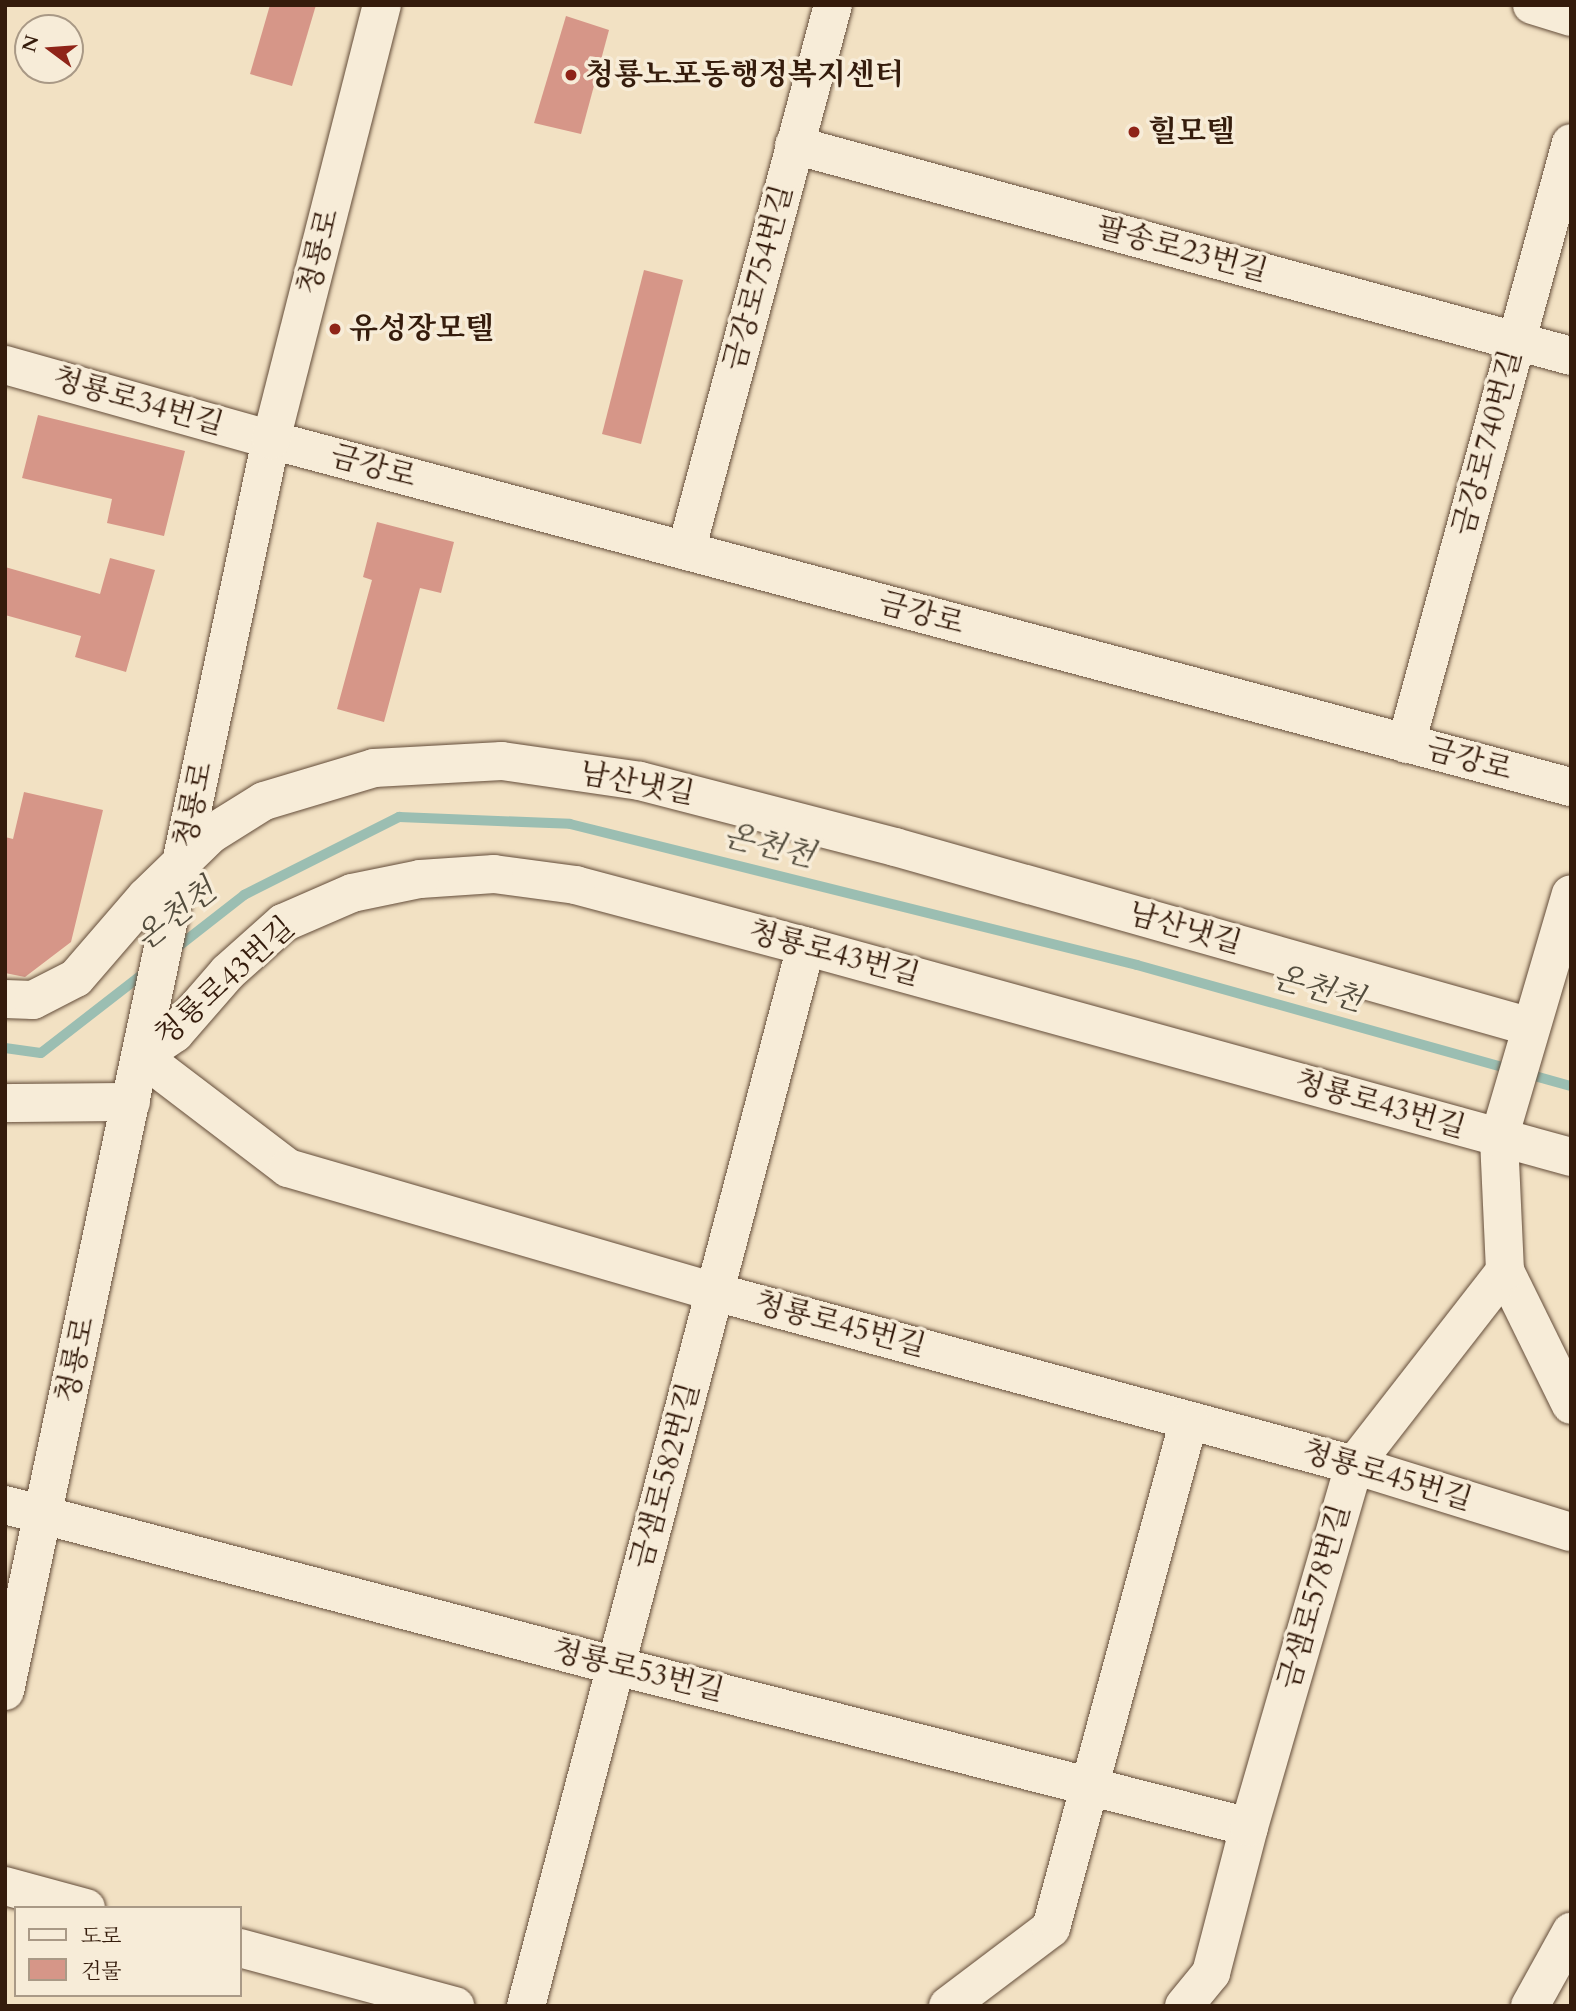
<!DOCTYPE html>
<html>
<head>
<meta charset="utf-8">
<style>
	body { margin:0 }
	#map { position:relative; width:1576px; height:2011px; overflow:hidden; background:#f2e1c3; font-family:Cardo,"Noto Serif KR",serif }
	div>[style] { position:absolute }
	.stream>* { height:10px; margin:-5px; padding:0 5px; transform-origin:5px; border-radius:5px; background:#9bbeb2 }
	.building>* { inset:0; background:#d69688 }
	.roads { filter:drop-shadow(0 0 2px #644d3a) drop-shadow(0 0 2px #644d3a) }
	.street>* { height:38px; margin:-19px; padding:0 19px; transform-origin:19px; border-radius:19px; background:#f7ecd8 }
	.secondary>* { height:38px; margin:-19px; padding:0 19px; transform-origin:19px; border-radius:19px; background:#f7ecd8 }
	.dots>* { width:19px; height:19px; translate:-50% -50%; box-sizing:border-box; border:4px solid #f7ecd8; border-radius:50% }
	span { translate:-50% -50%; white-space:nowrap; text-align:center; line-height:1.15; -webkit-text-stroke:7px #f7ecd8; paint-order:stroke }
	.poi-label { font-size:30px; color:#351c0c; font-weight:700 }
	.left { translate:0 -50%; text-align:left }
	.street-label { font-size:30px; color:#351c0c }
	.water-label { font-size:32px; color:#544d3e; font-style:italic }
	.frame { position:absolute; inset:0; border:7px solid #351c0c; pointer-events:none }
	.legend { position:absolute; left:14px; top:1906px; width:228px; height:91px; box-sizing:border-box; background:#f7ecd8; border:2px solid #a99986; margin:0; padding:9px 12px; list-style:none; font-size:21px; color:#351c0c }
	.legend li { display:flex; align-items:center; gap:14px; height:35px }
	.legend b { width:35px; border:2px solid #a99986 }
	.north { position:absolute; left:14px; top:14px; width:70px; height:70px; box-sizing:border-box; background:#f7ecd8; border:2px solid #a99986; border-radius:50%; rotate:286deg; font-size:19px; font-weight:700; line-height:28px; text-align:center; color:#351c0c }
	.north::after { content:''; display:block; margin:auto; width:24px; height:32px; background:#8f2418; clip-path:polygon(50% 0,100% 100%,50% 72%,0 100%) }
</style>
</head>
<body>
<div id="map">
	<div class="stream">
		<i style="left:175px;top:949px;width:88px;rotate:-38deg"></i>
		<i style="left:244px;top:895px;width:174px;rotate:-26.7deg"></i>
		<i style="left:399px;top:817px;width:171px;rotate:2.3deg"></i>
		<i style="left:570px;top:824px;width:584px;rotate:13.96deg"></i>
		<i style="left:1137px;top:965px;width:451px;rotate:15.6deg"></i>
		<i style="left:5px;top:1048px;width:36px;rotate:8deg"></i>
		<i style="left:41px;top:1053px;width:135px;rotate:-37.8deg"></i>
	</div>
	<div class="building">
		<i style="clip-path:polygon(270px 5px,316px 5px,292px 86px,250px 74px)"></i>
		<i style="clip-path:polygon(566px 16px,609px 30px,581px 134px,534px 123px)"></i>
		<i style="clip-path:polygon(644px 270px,683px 280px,641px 444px,602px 434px)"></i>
		<i style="clip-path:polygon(38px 415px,185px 451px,164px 536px,107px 523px,112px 499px,22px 478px)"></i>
		<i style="clip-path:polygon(377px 522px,454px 542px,441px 593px,420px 588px,384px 722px,337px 709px,372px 580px,363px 577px)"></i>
		<i style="clip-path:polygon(110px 558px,155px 570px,126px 672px,75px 657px,81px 636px,5px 615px,5px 567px,100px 594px)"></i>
		<i style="clip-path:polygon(24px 792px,103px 810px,71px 942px,25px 977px,5px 973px,5px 837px,13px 839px)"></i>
	</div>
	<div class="roads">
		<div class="street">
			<i style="left:1532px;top:5px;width:41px;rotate:17.1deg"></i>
			<i style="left:794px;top:145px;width:805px;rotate:15.19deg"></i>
			<i style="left:5px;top:365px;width:276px;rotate:15.7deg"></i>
			<i style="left:686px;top:551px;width:565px;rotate:-74.93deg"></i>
			<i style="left:1406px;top:744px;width:623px;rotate:-74.65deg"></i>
			<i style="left:5px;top:999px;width:28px;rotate:2deg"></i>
			<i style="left:33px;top:1000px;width:48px;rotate:-27.1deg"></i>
			<i style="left:76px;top:978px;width:107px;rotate:-49.2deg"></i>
			<i style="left:146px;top:897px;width:91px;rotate:-44.1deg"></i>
			<i style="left:211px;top:834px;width:62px;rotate:-31.9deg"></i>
			<i style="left:264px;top:801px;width:115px;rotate:-16.7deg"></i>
			<i style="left:374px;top:768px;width:128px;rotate:-3.1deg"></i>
			<i style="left:502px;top:761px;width:139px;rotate:8.2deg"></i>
			<i style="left:640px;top:781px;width:263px;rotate:14.5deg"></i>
			<i style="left:895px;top:847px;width:661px;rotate:15.8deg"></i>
			<i style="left:5px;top:1103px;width:126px;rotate:-0.5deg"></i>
			<i style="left:1571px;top:1157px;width:803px;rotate:-164.61deg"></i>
			<i style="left:797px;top:944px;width:229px;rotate:-165.1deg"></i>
			<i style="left:576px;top:885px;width:83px;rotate:-172.4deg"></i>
			<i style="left:494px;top:874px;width:74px;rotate:176.1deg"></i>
			<i style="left:420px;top:879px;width:69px;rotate:168.4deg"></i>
			<i style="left:352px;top:893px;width:75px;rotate:156.5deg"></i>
			<i style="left:283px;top:923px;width:74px;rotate:138.3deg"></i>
			<i style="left:228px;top:972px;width:81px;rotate:131deg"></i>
			<i style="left:175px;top:1033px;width:41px;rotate:145.9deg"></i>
			<i style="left:141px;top:1056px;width:185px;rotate:37.3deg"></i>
			<i style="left:288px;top:1168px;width:445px;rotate:16.2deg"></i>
			<i style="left:715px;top:1292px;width:662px;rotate:15.15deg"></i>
			<i style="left:1354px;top:1465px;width:227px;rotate:17.2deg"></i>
			<i style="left:1505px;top:1271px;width:149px;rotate:63.8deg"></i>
			<i style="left:5px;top:1505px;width:632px;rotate:14.76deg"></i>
			<i style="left:616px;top:1666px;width:653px;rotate:14.27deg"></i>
			<i style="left:5px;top:1886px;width:84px;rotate:15.2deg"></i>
			<i style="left:240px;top:1948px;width:223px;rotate:15.1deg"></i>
			<i style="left:526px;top:2006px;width:1096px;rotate:-75.2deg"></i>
			<i style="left:948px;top:2006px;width:129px;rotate:-37.1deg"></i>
			<i style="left:1051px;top:1928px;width:526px;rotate:-74.8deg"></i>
			<i style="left:1184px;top:2006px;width:43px;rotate:-50.7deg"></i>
			<i style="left:1211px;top:1973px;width:151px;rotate:-75.4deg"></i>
			<i style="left:1249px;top:1827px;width:377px;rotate:-73.8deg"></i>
			<i style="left:1354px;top:1465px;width:246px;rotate:-52.1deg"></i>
			<i style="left:1505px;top:1271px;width:133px;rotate:-92.6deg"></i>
			<i style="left:1499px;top:1138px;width:254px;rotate:-73.6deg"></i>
			<i style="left:1530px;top:2006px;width:85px;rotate:-61deg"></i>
		</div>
		<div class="secondary">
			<i style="left:271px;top:440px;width:1346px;rotate:14.95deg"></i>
			<i style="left:5px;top:1691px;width:1279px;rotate:-78deg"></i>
			<i style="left:271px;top:440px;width:449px;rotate:-75.7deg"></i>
		</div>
	</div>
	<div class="dots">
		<i style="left:571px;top:75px;background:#8f2418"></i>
		<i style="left:1134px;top:132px;background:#8f2418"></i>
		<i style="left:335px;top:329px;background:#8f2418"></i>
	</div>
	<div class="poi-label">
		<span class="left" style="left:585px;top:75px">청룡노포동행정복지센터</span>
		<span class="left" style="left:1148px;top:132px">힐모텔</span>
		<span class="left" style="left:349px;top:329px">유성장모텔</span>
	</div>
	<div class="street-label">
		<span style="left:1182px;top:250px;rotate:15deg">팔송로23번길</span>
		<span style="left:319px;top:252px;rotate:-76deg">청룡로</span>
		<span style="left:759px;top:278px;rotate:-75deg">금강로754번길</span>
		<span style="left:138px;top:402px;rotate:16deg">청룡로34번길</span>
		<span style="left:1488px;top:443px;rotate:-75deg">금강로740번길</span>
		<span style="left:373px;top:467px;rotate:15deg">금강로</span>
		<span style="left:921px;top:614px;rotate:15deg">금강로</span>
		<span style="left:1469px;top:760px;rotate:15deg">금강로</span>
		<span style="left:637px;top:784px;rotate:11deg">남산냇길</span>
		<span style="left:194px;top:805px;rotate:-78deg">청룡로</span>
		<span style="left:1185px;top:929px;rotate:16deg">남산냇길</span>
		<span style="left:834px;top:954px;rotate:15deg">청룡로43번길</span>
		<span style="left:225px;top:982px;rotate:-42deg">청룡로43번길</span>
		<span style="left:1380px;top:1105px;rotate:16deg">청룡로43번길</span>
		<span style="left:840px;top:1325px;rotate:15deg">청룡로45번길</span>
		<span style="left:76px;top:1360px;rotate:-78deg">청룡로</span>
		<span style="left:666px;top:1476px;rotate:-75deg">금샘로582번길</span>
		<span style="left:1387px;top:1476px;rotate:17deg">청룡로45번길</span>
		<span style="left:1315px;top:1597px;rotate:-74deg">금샘로578번길</span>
		<span style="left:638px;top:1671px;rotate:14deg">청룡로53번길</span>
	</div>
	<div class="water-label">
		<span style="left:769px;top:846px;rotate:14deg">온천천</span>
		<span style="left:176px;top:915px;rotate:-38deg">온천천</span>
		<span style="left:1318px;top:989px;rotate:16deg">온천천</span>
	</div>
	<div class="frame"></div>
	<ul class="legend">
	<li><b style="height:9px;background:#f7ecd8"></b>도로</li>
	<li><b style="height:19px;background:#d69688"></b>건물</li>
	</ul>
	<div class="north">N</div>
</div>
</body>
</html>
